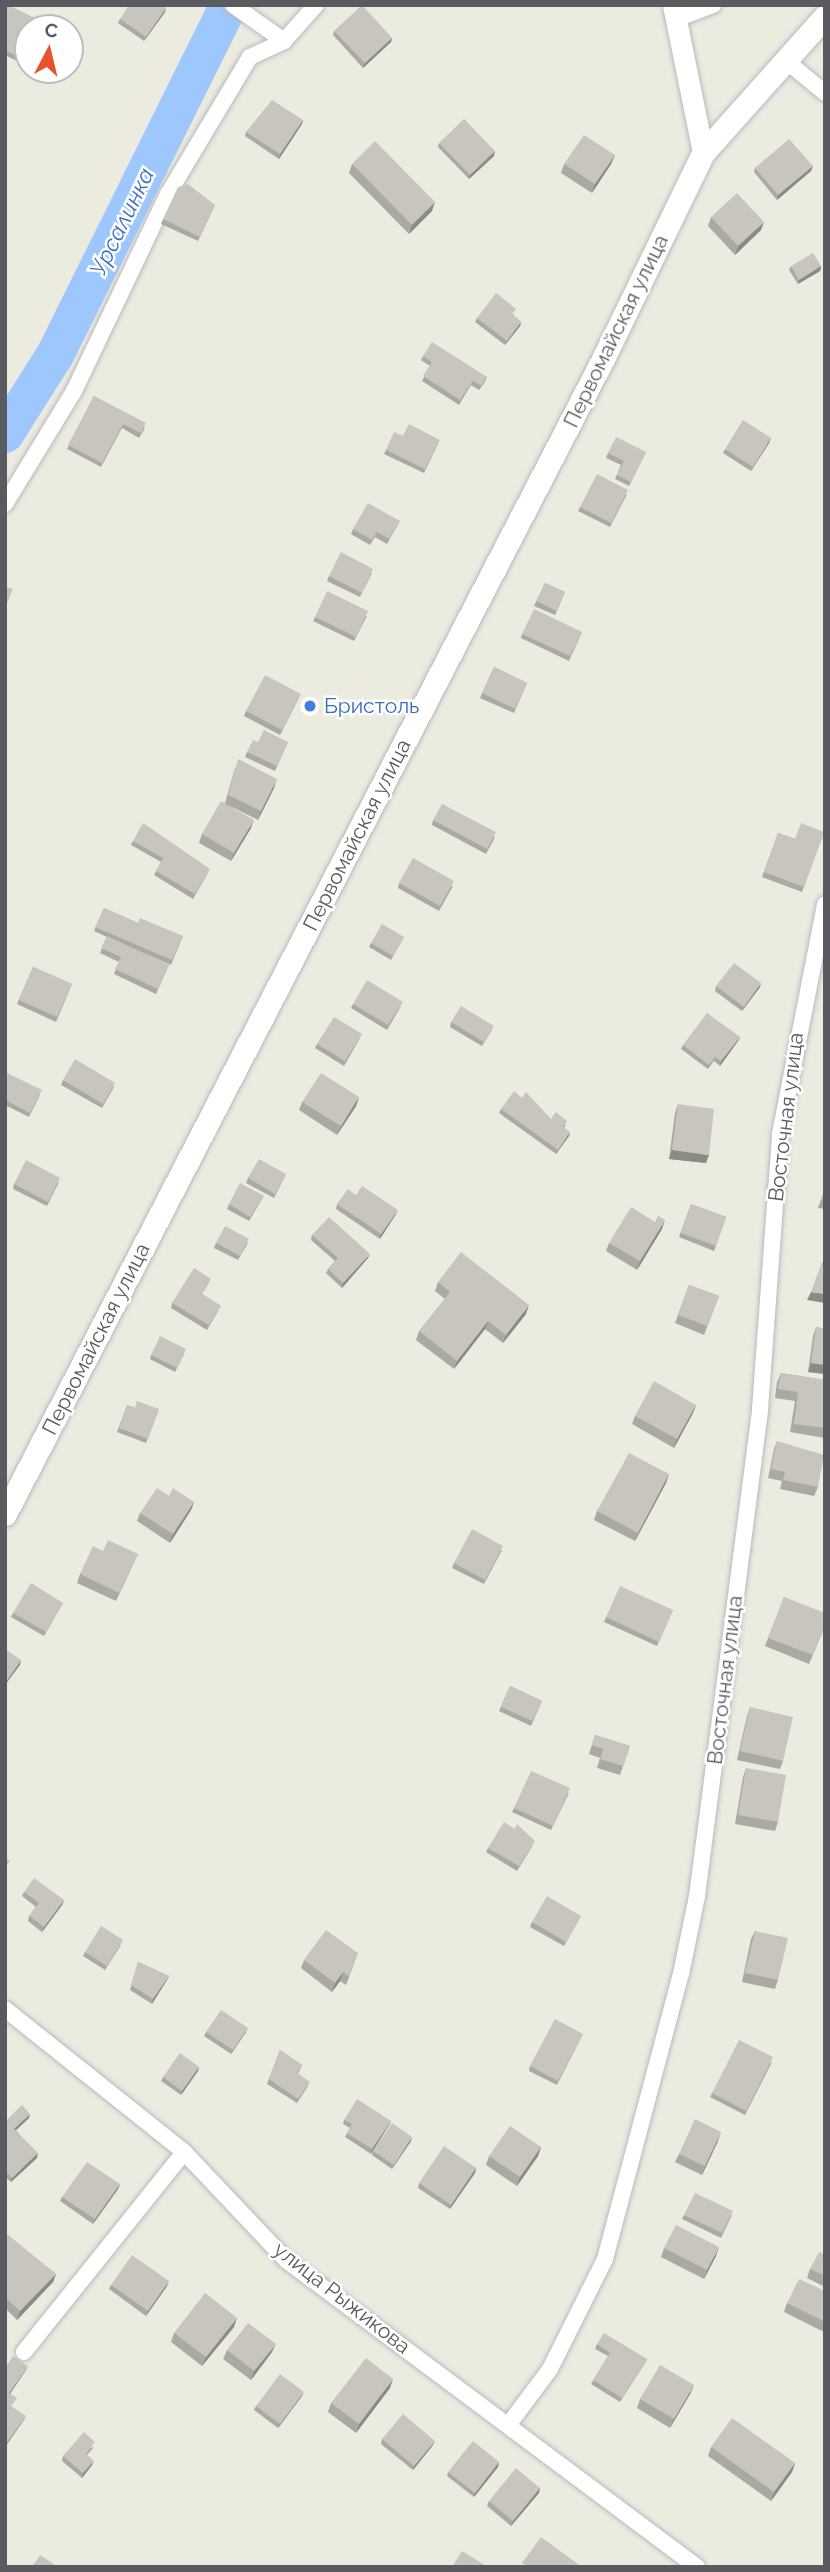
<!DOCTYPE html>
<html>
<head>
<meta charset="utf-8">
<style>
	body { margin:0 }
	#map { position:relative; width:830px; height:2572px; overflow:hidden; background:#ecebe0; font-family:Raleway,sans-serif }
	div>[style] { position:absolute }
	.river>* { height:38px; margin:-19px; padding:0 19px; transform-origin:19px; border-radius:19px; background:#9ec7fe }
	.roads { filter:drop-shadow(0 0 2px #b8b9bf) drop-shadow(0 0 2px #b8b9bf) }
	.minor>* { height:16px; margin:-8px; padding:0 8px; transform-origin:8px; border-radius:8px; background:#fff }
	.tertiary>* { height:21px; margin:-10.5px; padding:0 10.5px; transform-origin:10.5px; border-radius:10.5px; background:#fff }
	.secondary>* { height:23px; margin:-11.5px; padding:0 11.5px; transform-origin:11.5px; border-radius:11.5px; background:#fff }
	.wall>* { inset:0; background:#aba9a3 }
	.shaded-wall>* { inset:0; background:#8b8a84 }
	.building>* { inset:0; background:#c7c5bd }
	.dots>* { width:19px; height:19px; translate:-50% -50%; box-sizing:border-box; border:4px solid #fff; border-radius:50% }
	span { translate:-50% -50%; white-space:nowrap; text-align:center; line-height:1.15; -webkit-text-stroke:5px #fff; paint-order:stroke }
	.street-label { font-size:21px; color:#595b61 }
	.shop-label { font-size:21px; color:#366cbe }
	.left { translate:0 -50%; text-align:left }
	.water-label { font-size:23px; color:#426ec0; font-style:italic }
	.frame { position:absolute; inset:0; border:7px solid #595b61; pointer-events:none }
	.north { position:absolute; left:14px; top:14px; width:70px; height:70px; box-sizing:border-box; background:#fff; border:2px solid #bdbdc0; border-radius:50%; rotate:7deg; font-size:19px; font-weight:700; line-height:28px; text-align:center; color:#595b61 }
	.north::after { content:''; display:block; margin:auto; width:24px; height:32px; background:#e7542c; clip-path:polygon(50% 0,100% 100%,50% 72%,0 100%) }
</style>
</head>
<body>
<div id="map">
	<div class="river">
		<i style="left:5px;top:434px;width:93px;rotate:-57.7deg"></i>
		<i style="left:55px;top:355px;width:391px;rotate:-63.6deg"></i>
	</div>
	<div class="roads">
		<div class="minor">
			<i style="left:233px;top:5px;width:62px;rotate:35.2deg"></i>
			<i style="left:676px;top:19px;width:40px;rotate:-21deg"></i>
			<i style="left:785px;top:60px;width:52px;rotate:39.5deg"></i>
			<i style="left:5px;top:504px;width:132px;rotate:-58.6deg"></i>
			<i style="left:74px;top:391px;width:218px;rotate:-64.5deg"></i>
			<i style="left:168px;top:194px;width:160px;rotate:-59.1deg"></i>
			<i style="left:250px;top:57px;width:38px;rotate:-25deg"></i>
			<i style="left:284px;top:41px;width:48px;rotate:-48.4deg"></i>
			<i style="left:5px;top:2009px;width:229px;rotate:38.6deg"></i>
			<i style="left:184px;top:2152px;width:149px;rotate:46.6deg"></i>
			<i style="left:286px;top:2260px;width:513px;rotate:36.76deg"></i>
			<i style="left:24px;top:2352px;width:256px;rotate:-51.3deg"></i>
			<i style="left:509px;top:2424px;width:69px;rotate:-53.3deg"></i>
			<i style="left:550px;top:2369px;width:123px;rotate:-63.4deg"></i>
			<i style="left:605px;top:2259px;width:295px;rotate:-75.1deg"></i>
			<i style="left:681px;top:1974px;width:80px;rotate:-78.4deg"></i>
			<i style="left:697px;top:1896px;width:491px;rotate:-82.6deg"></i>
			<i style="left:760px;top:1409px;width:276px;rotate:-85.8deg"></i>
			<i style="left:780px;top:1134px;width:234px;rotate:-78.9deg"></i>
		</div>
		<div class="tertiary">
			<i style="left:673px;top:5px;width:151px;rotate:78.5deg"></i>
		</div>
		<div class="secondary">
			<i style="left:5px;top:1514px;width:1301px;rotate:-62.63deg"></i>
			<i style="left:603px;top:359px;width:229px;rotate:-64.1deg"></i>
			<i style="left:703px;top:153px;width:183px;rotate:-48.3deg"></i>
		</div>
	</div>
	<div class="wall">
		<i style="clip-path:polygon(5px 5px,28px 38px,17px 61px,5px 55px)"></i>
		<i style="clip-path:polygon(165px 12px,144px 41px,118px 23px,120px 19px)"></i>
		<i style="clip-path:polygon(334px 31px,392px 38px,391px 42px,363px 68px,333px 35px)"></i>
		<i style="clip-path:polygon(303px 120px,302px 124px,279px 159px,245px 136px,246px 132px)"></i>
		<i style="clip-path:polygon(439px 143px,494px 156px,469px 179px,438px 147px)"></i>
		<i style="clip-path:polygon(615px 155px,611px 164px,592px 193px,561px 173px,564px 164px)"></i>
		<i style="clip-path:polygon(352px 164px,432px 211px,409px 234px,349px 173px)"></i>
		<i style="clip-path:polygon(813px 166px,811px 171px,777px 200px,754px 172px,755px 168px)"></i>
		<i style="clip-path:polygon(215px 205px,198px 241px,161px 224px,163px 219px)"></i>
		<i style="clip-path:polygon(711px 217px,761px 230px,735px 255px,708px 226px)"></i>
		<i style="clip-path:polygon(791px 266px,821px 266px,820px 271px,798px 284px,789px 270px)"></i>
		<i style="clip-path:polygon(515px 314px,513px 315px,521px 322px,520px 326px,505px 345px,475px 322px,477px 318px)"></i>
		<i style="clip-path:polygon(423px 356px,487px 377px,485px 382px,479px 390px,471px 385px,459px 405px,422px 381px,430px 366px,421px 360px)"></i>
		<i style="clip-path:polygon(94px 396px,145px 428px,139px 438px,122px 428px,101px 467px,67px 449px)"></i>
		<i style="clip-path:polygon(403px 436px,438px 444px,424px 473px,384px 454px,386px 450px)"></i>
		<i style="clip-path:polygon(771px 438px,769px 443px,751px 471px,723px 453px,725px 449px)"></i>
		<i style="clip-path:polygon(646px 452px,629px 486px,615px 479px,621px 465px,606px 458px,608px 453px)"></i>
		<i style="clip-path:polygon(627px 494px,610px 527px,578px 511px,580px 507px)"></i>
		<i style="clip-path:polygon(400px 521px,387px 544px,375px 537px,370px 545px,351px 534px,353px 529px)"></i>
		<i style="clip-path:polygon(372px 573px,360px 597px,327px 581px,329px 576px)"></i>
		<i style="clip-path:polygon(545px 583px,565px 592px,555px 615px,534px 606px)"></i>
		<i style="clip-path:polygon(367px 616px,354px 641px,313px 621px,315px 617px)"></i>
		<i style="clip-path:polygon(582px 632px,569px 661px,521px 638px,522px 634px)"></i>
		<i style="clip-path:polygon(494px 667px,527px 683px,514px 713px,480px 698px)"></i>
		<i style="clip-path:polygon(299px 698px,280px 735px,244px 716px,246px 711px)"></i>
		<i style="clip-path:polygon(258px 742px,288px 742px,275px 771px,245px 757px,247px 752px)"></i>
		<i style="clip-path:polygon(235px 768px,274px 788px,258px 820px,230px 806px,251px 828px,231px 861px,199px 843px,202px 834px,225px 803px)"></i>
		<i style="clip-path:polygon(433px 820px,495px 837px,486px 854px,432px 825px)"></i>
		<i style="clip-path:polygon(824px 832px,802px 892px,762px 877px,778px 833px,795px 839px)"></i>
		<i style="clip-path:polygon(133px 841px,208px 873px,193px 899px,154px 875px,161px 862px,131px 845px)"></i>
		<i style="clip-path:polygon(399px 883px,453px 886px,439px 911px,398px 888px)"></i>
		<i style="clip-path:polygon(104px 908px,138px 923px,183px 936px,171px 965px,125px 945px,169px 965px,156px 994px,114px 974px,119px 962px,100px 953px,107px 937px,94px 931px)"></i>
		<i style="clip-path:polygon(404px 937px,391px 960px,369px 947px,371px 943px)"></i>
		<i style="clip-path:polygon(33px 967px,72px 984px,56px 1022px,17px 1004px)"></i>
		<i style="clip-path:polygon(716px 986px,760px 987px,742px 1011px,715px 991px)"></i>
		<i style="clip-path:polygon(353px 1004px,401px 1006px,387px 1030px,351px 1008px)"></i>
		<i style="clip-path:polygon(451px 1022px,492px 1030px,482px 1046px,450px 1027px)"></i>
		<i style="clip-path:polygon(740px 1037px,738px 1041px,720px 1066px,714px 1061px,708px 1069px,681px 1049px,683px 1045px)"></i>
		<i style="clip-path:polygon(360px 1038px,344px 1066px,315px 1048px,317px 1044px)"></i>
		<i style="clip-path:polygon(5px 1072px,40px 1095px,29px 1117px,5px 1105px)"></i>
		<i style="clip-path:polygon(63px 1080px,114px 1087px,102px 1108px,61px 1085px)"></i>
		<i style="clip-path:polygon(359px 1097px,356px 1106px,337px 1135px,299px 1110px,302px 1102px)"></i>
		<i style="clip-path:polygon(678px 1104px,706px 1163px,669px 1159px,675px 1113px)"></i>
		<i style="clip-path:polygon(501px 1109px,551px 1119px,566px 1125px,564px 1128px,569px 1136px,556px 1154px,499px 1113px)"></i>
		<i style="clip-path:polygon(286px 1174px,274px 1198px,246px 1183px,248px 1178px)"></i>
		<i style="clip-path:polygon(59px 1182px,47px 1206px,13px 1189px,14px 1184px)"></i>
		<i style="clip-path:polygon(825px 1188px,825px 1209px,818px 1208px)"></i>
		<i style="clip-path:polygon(356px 1195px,396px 1214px,380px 1239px,336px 1209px,337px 1204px)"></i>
		<i style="clip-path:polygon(264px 1196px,249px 1221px,227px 1209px,229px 1204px)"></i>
		<i style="clip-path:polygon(691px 1204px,726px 1217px,714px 1251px,679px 1237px)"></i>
		<i style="clip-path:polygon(825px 1217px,825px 1241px,823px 1222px)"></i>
		<i style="clip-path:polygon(655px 1222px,662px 1229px,637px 1270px,606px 1251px,609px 1243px)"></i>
		<i style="clip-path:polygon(312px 1235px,368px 1258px,342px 1288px,326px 1273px,328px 1269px,335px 1261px,311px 1240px)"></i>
		<i style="clip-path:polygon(216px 1243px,248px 1243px,238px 1260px,214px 1248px)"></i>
		<i style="clip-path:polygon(438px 1282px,526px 1314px,503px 1343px,485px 1329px,454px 1369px,416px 1340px,419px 1331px,445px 1299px,435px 1291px)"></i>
		<i style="clip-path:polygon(209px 1283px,202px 1294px,221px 1306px,207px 1330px,171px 1308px,172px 1303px)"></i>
		<i style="clip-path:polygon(689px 1285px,719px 1296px,704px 1335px,675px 1323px)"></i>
		<i style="clip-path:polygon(816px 1327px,825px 1329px,825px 1374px,808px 1372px,813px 1336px)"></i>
		<i style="clip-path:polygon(184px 1354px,175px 1372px,150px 1359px,151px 1355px)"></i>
		<i style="clip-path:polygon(781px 1373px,825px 1380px,825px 1438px,790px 1432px,795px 1401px,775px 1398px,777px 1382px)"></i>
		<i style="clip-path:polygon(127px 1405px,135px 1408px,159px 1409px,146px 1443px,117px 1432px)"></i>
		<i style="clip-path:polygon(696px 1405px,693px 1413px,674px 1448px,632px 1424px,635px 1416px)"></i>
		<i style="clip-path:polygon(777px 1441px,818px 1487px,814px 1496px,780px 1489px,782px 1481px,768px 1478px,774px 1449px)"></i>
		<i style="clip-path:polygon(669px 1474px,666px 1483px,635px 1541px,594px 1520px,597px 1511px)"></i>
		<i style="clip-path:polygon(169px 1496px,194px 1502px,191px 1510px,170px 1543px,137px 1521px,140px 1513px)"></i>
		<i style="clip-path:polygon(502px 1550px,484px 1584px,452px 1568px,454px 1563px)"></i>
		<i style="clip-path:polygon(103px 1551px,138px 1554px,116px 1601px,77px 1583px,80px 1574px)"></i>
		<i style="clip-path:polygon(784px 1597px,825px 1626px,809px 1664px,765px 1646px)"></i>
		<i style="clip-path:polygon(63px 1603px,44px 1636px,11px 1617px,13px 1613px)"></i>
		<i style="clip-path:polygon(673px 1610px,657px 1646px,604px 1622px,606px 1617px)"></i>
		<i style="clip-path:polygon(510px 1686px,542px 1701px,531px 1726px,499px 1711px)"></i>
		<i style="clip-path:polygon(750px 1707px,783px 1761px,780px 1769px,737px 1760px,747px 1716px)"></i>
		<i style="clip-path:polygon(595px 1735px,630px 1746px,620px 1775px,597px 1768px,600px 1758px,589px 1754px)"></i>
		<i style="clip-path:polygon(746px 1768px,778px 1822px,775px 1831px,735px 1824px,743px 1777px)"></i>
		<i style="clip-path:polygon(569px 1793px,551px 1830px,512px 1812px,514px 1808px)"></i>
		<i style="clip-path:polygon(533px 1845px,517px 1871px,486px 1852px,488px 1848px)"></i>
		<i style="clip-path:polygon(24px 1892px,64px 1900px,62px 1905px,42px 1932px,28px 1921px,29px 1916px,36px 1907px,22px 1896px)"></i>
		<i style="clip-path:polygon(581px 1916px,564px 1946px,530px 1927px,532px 1922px)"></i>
		<i style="clip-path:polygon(755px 1931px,778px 1980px,775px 1989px,742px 1982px,751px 1939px)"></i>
		<i style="clip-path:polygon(121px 1945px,105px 1970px,83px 1956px,85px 1952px)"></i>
		<i style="clip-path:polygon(358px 1953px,346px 1985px,340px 1981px,332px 1992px,301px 1968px,304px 1960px)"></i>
		<i style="clip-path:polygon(138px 1962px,169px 1976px,167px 1980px,152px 2004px,130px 1990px)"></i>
		<i style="clip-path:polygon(206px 2032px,246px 2032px,231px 2054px,204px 2036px)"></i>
		<i style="clip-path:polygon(583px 2034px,557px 2085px,529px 2071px,530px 2066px)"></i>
		<i style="clip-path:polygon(280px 2050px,302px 2065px,298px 2074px,308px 2086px,297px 2103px,267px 2084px)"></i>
		<i style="clip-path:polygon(772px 2062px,745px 2115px,710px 2097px,712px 2093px)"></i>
		<i style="clip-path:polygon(199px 2067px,198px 2071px,181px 2095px,161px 2081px,163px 2077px)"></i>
		<i style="clip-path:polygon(29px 2118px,16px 2130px,37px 2158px,11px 2182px,5px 2177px,5px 2122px)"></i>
		<i style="clip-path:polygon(344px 2120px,391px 2121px,389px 2125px,371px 2154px,345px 2137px,350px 2128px,343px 2124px)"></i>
		<i style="clip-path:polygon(411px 2141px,392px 2169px,372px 2155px,373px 2151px)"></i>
		<i style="clip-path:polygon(718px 2141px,702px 2175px,675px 2162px,679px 2154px)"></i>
		<i style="clip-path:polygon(541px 2147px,538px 2156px,517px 2186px,486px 2165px,489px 2156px)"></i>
		<i style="clip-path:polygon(476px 2168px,475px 2173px,450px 2209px,418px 2188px,419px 2183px)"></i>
		<i style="clip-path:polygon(120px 2184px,118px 2189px,93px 2224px,60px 2201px,62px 2197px)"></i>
		<i style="clip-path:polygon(684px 2215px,732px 2215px,721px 2238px,682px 2219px)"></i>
		<i style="clip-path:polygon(5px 2236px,56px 2274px,53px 2282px,17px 2320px,5px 2308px)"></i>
		<i style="clip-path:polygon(664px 2248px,716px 2256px,704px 2279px,661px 2257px)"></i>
		<i style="clip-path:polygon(825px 2255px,825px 2287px,807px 2278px,810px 2269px)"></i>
		<i style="clip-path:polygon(111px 2285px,167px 2286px,146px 2316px,109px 2289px)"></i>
		<i style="clip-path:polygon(825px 2291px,825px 2330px,824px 2332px,784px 2312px,787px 2303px)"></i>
		<i style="clip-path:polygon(234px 2327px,202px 2366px,171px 2342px,174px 2333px)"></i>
		<i style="clip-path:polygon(597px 2344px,647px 2359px,645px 2363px,620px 2402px,591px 2384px,608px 2356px,595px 2349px)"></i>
		<i style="clip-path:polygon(227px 2350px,272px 2352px,251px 2380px,223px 2359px)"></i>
		<i style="clip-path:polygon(694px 2385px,690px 2394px,670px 2428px,637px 2408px,640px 2399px)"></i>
		<i style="clip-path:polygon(390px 2388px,356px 2433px,328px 2412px,331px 2403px)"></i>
		<i style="clip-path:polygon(302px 2396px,278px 2428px,254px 2410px,256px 2406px)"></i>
		<i style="clip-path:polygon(382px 2439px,433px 2445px,413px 2470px,381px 2444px)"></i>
		<i style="clip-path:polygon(94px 2447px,87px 2455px,92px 2465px,82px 2478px,62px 2461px,63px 2456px)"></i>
		<i style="clip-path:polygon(711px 2447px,795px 2463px,792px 2472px,771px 2501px,708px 2456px)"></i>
		<i style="clip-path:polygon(499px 2462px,498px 2467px,474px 2497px,447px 2476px,448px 2472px)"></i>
		<i style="clip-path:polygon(540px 2488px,539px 2493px,511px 2526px,487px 2506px,489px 2501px)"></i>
	</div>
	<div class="shaded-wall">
		<i style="clip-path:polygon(166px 8px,165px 12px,144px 41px,146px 37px)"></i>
		<i style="clip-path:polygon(392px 38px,391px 42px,363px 68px,365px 63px)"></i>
		<i style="clip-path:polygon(303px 120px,302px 124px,279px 159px,280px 154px)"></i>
		<i style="clip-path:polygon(495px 151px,494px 156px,469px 179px,470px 175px)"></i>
		<i style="clip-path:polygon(615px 155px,611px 164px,592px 193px,595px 184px)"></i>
		<i style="clip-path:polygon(813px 166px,811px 171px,777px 200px,778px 195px)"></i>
		<i style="clip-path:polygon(435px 202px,432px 211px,409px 234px,412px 225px)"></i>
		<i style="clip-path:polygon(764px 222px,761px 230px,735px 255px,738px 246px)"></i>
		<i style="clip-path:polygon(821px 266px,820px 271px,798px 284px,799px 280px)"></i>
		<i style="clip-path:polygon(521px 322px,520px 326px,505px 345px,507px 341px)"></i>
		<i style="clip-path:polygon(771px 438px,769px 443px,751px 471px,753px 467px)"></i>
		<i style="clip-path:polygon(277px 779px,274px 788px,258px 820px,261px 811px)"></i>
		<i style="clip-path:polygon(254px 820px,251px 828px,231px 861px,234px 853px)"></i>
		<i style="clip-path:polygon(761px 983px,760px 987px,742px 1011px,744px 1007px)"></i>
		<i style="clip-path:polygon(740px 1037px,738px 1041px,720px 1066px,721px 1061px)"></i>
		<i style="clip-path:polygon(359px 1097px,356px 1106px,337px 1135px,341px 1126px)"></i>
		<i style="clip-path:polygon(570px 1132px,569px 1136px,556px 1154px,558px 1150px)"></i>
		<i style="clip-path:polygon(672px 1150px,709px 1155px,706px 1163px,669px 1159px)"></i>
		<i style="clip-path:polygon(398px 1210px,396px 1214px,380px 1239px,381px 1234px)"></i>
		<i style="clip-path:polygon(665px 1220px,662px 1229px,637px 1270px,640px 1261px)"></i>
		<i style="clip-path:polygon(370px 1254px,368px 1258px,342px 1288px,343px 1283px)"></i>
		<i style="clip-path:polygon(811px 1292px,825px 1294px,825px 1303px,807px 1300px)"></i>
		<i style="clip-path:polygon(529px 1305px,526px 1314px,503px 1343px,506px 1335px)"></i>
		<i style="clip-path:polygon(488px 1321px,485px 1329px,454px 1369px,457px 1361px)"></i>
		<i style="clip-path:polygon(811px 1363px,825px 1365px,825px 1374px,808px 1372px)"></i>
		<i style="clip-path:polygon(696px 1405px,693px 1413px,674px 1448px,677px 1439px)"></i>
		<i style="clip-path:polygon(669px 1474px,666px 1483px,635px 1541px,638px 1533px)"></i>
		<i style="clip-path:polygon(194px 1502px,191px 1510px,170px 1543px,173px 1534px)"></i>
		<i style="clip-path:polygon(21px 1660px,20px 1665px,5px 1685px,5px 1683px)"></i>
		<i style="clip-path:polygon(64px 1900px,62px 1905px,42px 1932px,44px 1927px)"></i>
		<i style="clip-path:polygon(343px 1972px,340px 1981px,332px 1992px,335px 1983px)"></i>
		<i style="clip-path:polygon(169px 1976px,167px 1980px,152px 2004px,153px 1999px)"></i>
		<i style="clip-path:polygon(248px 2028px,246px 2032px,231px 2054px,233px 2050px)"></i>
		<i style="clip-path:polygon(199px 2067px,198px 2071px,181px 2095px,182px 2091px)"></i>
		<i style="clip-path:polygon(30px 2114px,29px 2118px,13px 2133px,14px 2129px)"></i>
		<i style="clip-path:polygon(391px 2121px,389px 2125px,371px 2154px,372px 2149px)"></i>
		<i style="clip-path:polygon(721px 2132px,718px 2141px,702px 2175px,705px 2166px)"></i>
		<i style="clip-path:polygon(412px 2137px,411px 2141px,392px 2169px,394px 2165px)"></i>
		<i style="clip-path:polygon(541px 2147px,538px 2156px,517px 2186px,520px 2177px)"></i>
		<i style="clip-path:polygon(38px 2153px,37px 2158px,11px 2182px,12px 2178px)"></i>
		<i style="clip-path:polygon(476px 2168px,475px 2173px,450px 2209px,451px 2205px)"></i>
		<i style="clip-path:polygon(120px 2184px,118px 2189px,93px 2224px,95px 2219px)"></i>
		<i style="clip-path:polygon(719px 2247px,716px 2256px,704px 2279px,707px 2270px)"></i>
		<i style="clip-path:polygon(56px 2274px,53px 2282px,17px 2320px,20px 2311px)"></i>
		<i style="clip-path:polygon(169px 2281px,167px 2286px,146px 2316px,148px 2311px)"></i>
		<i style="clip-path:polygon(237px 2318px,234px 2327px,202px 2366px,206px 2357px)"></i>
		<i style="clip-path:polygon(276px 2344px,272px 2352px,251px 2380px,254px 2371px)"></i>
		<i style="clip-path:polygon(28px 2366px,26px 2370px,8px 2397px,9px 2393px)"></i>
		<i style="clip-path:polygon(393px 2379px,390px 2388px,356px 2433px,359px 2424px)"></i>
		<i style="clip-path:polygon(694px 2385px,690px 2394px,670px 2428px,674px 2419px)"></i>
		<i style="clip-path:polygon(304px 2392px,302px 2396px,278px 2428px,280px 2424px)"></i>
		<i style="clip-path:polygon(26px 2416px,24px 2420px,5px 2447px,5px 2445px)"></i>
		<i style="clip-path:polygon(435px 2441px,433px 2445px,413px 2470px,414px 2466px)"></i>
		<i style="clip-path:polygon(94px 2461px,92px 2465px,82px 2478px,83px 2473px)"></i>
		<i style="clip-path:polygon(499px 2462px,498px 2467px,474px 2497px,475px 2493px)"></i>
		<i style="clip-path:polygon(795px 2463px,792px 2472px,771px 2501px,774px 2492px)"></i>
		<i style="clip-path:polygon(540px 2488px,539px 2493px,511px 2526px,513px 2521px)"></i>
	</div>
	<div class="building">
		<i style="clip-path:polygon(5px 5px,8px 5px,37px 19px,32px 28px,28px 28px,28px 37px,18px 57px,5px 50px)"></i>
		<i style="clip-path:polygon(129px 5px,163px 5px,166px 8px,146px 37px,120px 19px)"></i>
		<i style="clip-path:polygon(362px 5px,392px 38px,365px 63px,334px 31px)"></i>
		<i style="clip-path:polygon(272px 100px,303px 120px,280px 154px,246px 132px)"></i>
		<i style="clip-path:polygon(464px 119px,495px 151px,470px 175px,439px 143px)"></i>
		<i style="clip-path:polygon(584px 135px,615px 155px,595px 184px,564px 164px)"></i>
		<i style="clip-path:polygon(789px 139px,813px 166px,778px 195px,755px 168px)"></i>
		<i style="clip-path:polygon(375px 141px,435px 202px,412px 225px,352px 164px)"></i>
		<i style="clip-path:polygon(188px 184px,215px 205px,200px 237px,163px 219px,178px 187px)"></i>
		<i style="clip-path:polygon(737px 193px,764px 222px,738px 246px,711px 217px)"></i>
		<i style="clip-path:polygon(813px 253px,821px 266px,799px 280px,791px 266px)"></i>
		<i style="clip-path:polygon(496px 293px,516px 309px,512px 314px,521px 322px,507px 341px,477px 318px)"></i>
		<i style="clip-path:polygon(432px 342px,487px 377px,481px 386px,473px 381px,460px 400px,423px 376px,432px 362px,423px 356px)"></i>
		<i style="clip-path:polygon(94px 396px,146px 423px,141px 433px,123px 424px,102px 463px,68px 445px)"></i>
		<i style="clip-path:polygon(743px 420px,771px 438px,753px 467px,725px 449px)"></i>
		<i style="clip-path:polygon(409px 424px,440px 440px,425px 469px,386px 450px,394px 432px,403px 436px)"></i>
		<i style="clip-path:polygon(616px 437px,646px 452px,631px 482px,617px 475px,624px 461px,608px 453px)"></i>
		<i style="clip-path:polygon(597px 474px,628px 490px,611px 523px,580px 507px)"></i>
		<i style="clip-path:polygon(368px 503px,400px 521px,389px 539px,377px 532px,372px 540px,353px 529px)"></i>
		<i style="clip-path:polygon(341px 552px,373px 569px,362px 593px,329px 576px)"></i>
		<i style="clip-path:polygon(545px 583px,565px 592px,557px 611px,536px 601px)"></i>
		<i style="clip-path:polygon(5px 586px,13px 589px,6px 606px,5px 605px)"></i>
		<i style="clip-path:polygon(327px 591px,368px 611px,356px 637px,315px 617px)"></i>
		<i style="clip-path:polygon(534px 609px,582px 632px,570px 656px,522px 634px)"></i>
		<i style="clip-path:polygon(494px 667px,527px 683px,515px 709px,482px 693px)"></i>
		<i style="clip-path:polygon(265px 675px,301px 694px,282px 730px,246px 711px)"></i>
		<i style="clip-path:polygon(264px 730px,288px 742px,277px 766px,247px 752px,253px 740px,258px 742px)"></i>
		<i style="clip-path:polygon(238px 759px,277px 779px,261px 811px,228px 795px)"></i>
		<i style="clip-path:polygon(221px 801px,254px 820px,234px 853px,202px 834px)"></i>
		<i style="clip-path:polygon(442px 804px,496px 832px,487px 849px,433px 820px)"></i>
		<i style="clip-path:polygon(143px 823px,210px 869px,195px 894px,156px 871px,163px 858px,133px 841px)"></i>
		<i style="clip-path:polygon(801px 823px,824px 832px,804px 887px,764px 872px,778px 833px,795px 839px)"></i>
		<i style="clip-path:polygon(413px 858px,454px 881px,440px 906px,399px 883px)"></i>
		<i style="clip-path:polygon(104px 908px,138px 923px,140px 918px,183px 936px,172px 960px,95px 927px)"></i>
		<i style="clip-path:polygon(382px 924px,404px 937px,393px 956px,371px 943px)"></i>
		<i style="clip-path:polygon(107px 936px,169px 965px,158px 989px,115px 969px,121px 957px,101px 948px)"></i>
		<i style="clip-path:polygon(734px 963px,761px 983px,744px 1007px,716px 986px)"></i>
		<i style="clip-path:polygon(33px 967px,72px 984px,57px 1017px,19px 1000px)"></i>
		<i style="clip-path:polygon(367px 980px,403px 1002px,388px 1025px,353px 1004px)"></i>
		<i style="clip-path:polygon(461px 1006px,494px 1026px,484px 1042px,451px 1022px)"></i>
		<i style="clip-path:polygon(707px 1013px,740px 1037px,721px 1061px,715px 1057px,709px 1065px,683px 1045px)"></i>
		<i style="clip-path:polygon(334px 1017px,362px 1034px,345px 1061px,317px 1044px)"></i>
		<i style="clip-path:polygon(75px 1059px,115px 1083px,103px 1104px,63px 1080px)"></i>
		<i style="clip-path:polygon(5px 1072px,42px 1090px,30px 1113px,5px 1100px)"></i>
		<i style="clip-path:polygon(321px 1073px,359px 1097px,341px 1126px,302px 1102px)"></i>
		<i style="clip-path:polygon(514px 1091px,522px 1098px,526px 1092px,551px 1119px,556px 1112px,567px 1121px,563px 1127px,570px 1132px,558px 1150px,501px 1109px)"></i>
		<i style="clip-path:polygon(678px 1104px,714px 1109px,709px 1155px,672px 1150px)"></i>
		<i style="clip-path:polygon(259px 1159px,286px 1174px,275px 1194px,248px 1178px)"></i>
		<i style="clip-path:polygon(26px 1160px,60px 1178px,48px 1202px,14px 1184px)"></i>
		<i style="clip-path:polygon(240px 1183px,264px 1196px,250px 1217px,229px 1204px)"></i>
		<i style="clip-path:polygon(362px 1186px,398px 1210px,381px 1234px,337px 1204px,348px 1189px,356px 1195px)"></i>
		<i style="clip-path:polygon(825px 1189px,825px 1200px,821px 1199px)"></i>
		<i style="clip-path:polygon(691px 1204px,726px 1217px,716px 1246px,681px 1233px)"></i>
		<i style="clip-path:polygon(631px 1207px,655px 1222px,658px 1216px,665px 1220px,640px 1261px,609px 1243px)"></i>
		<i style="clip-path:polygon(329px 1217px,370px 1254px,343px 1283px,328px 1269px,338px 1258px,312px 1235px)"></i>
		<i style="clip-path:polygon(225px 1226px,249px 1239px,240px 1256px,216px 1243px)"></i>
		<i style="clip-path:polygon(461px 1252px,529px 1305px,506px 1335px,488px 1321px,457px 1361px,419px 1331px,450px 1292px,438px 1282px)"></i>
		<i style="clip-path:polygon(822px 1262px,825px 1262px,825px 1294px,811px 1292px)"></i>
		<i style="clip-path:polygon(194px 1268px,211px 1279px,202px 1294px,221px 1306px,209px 1325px,172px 1303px)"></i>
		<i style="clip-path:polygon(689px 1285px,719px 1296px,707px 1326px,678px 1315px)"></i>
		<i style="clip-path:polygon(816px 1327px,825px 1329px,825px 1365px,811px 1363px)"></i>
		<i style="clip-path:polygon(160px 1336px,186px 1349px,177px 1368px,151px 1355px)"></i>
		<i style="clip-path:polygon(781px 1373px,825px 1380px,825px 1428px,794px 1424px,798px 1392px,778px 1389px)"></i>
		<i style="clip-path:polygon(654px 1381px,696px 1405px,677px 1439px,635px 1416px)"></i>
		<i style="clip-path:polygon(137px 1401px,159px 1409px,148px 1439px,119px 1428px,127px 1405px,135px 1408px)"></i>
		<i style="clip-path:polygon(777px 1441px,824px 1455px,818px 1487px,783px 1480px,785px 1472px,771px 1469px)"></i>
		<i style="clip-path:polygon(629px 1453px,669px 1474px,638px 1533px,597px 1511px)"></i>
		<i style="clip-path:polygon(157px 1488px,169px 1496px,173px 1488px,194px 1502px,173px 1534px,140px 1513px)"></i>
		<i style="clip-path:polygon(472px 1529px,503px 1546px,485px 1580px,454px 1563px)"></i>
		<i style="clip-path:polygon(108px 1540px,138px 1554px,119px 1593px,80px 1574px,93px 1546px,103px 1551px)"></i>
		<i style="clip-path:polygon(31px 1583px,63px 1603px,46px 1632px,13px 1613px)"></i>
		<i style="clip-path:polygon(620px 1586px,673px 1610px,659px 1642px,606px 1617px)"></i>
		<i style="clip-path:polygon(784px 1597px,825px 1613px,825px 1625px,813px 1655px,768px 1638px)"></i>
		<i style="clip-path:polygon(5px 1649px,21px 1660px,5px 1683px)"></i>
		<i style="clip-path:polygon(510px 1686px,542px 1701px,532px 1721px,501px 1707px)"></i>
		<i style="clip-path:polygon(750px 1707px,793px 1717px,783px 1761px,740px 1751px)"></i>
		<i style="clip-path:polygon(595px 1735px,630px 1746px,623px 1766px,600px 1759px,603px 1749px,592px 1745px)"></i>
		<i style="clip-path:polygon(746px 1768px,786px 1775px,778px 1822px,738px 1815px)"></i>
		<i style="clip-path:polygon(531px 1771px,570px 1788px,553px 1826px,514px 1808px)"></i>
		<i style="clip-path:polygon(504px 1822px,515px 1829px,517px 1824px,535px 1841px,519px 1866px,488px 1848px)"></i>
		<i style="clip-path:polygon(5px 1858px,10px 1861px,5px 1867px)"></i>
		<i style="clip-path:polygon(34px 1878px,64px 1900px,44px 1927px,29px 1916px,39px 1903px,24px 1892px)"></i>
		<i style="clip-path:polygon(547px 1896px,581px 1916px,566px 1942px,532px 1922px)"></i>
		<i style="clip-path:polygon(101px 1926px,123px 1940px,107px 1966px,85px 1952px)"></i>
		<i style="clip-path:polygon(326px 1930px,358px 1953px,349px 1976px,343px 1972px,335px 1983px,304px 1960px)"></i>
		<i style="clip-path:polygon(755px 1931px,788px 1938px,778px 1980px,745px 1973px)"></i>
		<i style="clip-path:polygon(138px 1962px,169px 1976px,153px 1999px,131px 1985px)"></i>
		<i style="clip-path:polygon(221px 2010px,248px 2028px,233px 2050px,206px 2032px)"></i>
		<i style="clip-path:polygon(555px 2019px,583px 2034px,558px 2081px,530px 2066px)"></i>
		<i style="clip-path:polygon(739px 2040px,773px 2057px,746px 2111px,712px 2093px)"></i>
		<i style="clip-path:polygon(280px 2050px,302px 2065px,297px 2073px,310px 2082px,298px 2099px,269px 2079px)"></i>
		<i style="clip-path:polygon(180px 2053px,199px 2067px,182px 2091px,163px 2077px)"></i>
		<i style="clip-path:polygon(357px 2099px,391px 2121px,372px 2149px,347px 2133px,352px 2124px,344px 2120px)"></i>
		<i style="clip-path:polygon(22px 2105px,30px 2114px,14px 2129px,38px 2153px,12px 2178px,5px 2171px,5px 2122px)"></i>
		<i style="clip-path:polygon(695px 2119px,721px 2132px,705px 2166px,679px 2154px)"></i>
		<i style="clip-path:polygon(392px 2123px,412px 2137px,394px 2165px,373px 2151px)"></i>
		<i style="clip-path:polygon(510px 2126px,541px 2147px,520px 2177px,489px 2156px)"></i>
		<i style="clip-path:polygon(444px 2146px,476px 2168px,451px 2205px,419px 2183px)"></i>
		<i style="clip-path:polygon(87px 2162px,120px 2184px,95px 2219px,62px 2197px)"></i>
		<i style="clip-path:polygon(695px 2193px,733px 2211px,722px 2233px,684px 2215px)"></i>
		<i style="clip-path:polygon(676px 2225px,719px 2247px,707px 2270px,664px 2248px)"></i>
		<i style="clip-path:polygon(7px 2234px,56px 2274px,20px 2311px,5px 2297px,5px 2236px)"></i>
		<i style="clip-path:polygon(819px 2252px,825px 2255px,825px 2276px,810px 2269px)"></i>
		<i style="clip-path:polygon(132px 2255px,169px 2281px,148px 2311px,111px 2285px)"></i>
		<i style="clip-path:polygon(799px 2279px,825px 2291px,825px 2322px,787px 2303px)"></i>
		<i style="clip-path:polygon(205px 2293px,237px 2318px,206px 2357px,174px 2333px)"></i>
		<i style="clip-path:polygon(248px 2323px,276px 2344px,254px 2371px,227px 2350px)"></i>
		<i style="clip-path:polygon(604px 2333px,647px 2359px,622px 2398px,593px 2380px,610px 2353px,597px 2344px)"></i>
		<i style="clip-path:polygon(13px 2356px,28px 2366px,9px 2393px,17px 2398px,11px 2406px,26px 2416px,5px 2445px,5px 2368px)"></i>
		<i style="clip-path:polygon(366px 2358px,393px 2379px,359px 2424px,331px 2403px)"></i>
		<i style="clip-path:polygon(660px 2365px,694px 2385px,674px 2419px,640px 2399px)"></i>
		<i style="clip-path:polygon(280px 2374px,304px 2392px,280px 2424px,256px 2406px)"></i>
		<i style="clip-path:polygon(403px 2414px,435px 2441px,414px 2466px,382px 2439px)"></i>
		<i style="clip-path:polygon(732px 2418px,795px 2463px,774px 2492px,711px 2447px)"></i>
		<i style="clip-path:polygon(84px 2432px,95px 2442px,86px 2454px,94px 2461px,83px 2473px,63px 2456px)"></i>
		<i style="clip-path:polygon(473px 2441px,499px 2462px,475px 2493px,448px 2472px)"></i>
		<i style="clip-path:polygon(516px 2468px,540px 2488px,513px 2521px,489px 2501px)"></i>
		<i style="clip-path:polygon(541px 2537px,582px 2567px,527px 2567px,522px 2563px)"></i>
		<i style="clip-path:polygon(462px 2551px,488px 2567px,452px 2567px)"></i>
		<i style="clip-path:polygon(40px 2555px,58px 2567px,32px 2567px)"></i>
	</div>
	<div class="dots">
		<i style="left:310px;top:706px;background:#3f7fe0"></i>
	</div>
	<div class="street-label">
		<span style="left:616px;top:331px;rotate:-64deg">Первомайская улица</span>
		<span style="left:357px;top:835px;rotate:-63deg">Первомайская улица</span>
		<span style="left:786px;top:1117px;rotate:-83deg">Восточная улица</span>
		<span style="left:96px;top:1339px;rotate:-63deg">Первомайская улица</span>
		<span style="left:725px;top:1680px;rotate:-83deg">Восточная улица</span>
		<span style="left:342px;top:2298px;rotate:38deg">улица Рыжикова</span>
	</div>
	<div class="shop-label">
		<span class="left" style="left:324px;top:706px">Бристоль</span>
	</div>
	<div class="water-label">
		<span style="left:122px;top:222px;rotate:-64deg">Урсалинка</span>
	</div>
	<div class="frame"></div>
	<div class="north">С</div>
</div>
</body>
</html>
